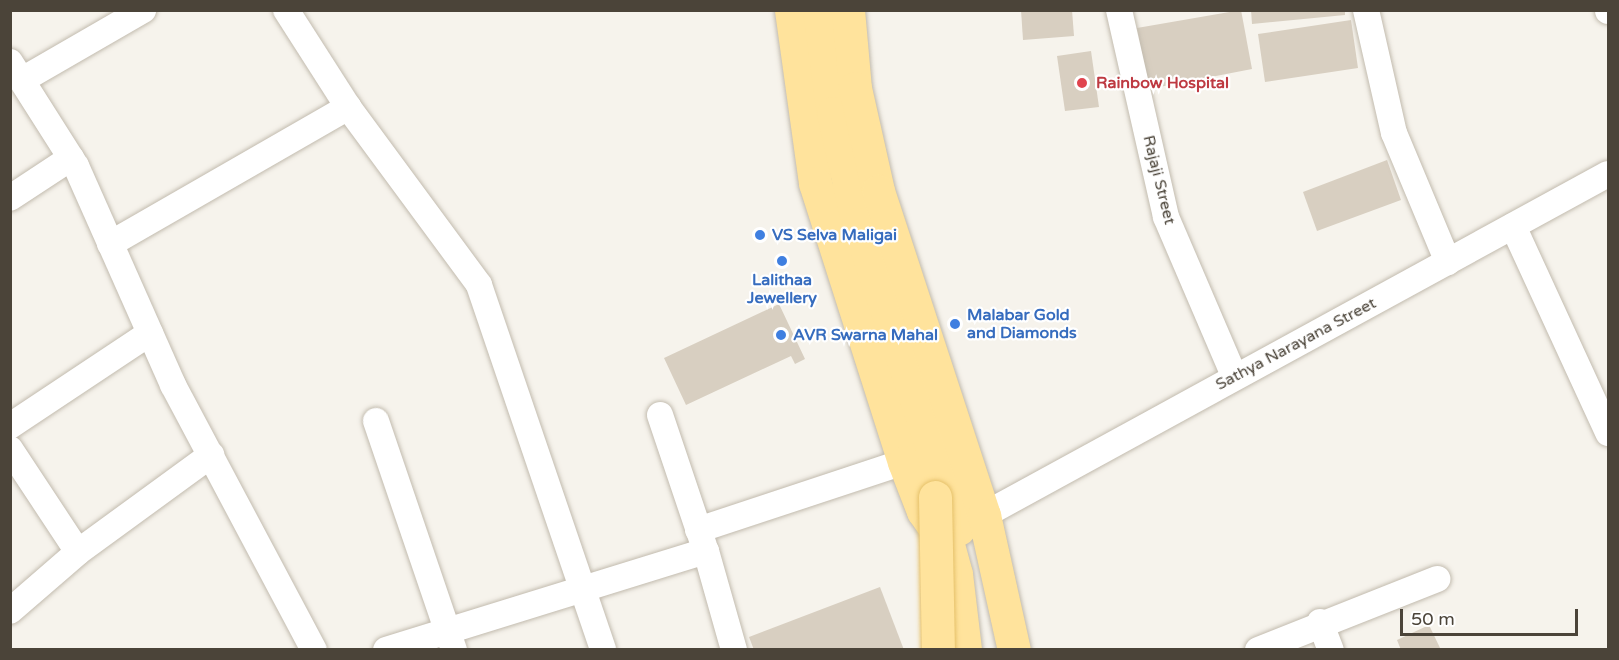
<!DOCTYPE html>
<html>
<head>
<meta charset="utf-8">
<style>
	body { margin:0 }
	#map { position:relative; width:1619px; height:660px; overflow:hidden; background:#f6f3ec; font-family:"Varela Round",sans-serif }
	div>[style] { position:absolute }
	.building>* { inset:0; background:#d8cfc1 }
	.roads { filter:drop-shadow(0 0 2px #c2bbae) drop-shadow(0 0 2px #c2bbae) }
	.minor>* { height:26px; margin:-13px; padding:0 13px; transform-origin:13px; border-radius:13px; background:#fff }
	.primary>* { height:33px; margin:-16.5px; padding:0 16.5px; transform-origin:16.5px; border-radius:16.5px; background:#ffe39c }
	.bridges { filter:drop-shadow(0 0 2px #e6c16a) drop-shadow(0 0 2px #e6c16a) }
	.primary-bridge>* { height:33px; margin:-16.5px; padding:0 16.5px; transform-origin:16.5px; border-radius:16.5px; background:#ffe39c }
	.dots>* { width:16px; height:16px; translate:-50% -50%; box-sizing:border-box; border:3px solid #fff; border-radius:50% }
	span { translate:-50% -50%; white-space:nowrap; text-align:center; line-height:1.15; -webkit-text-stroke:4.5px #fff; paint-order:stroke }
	.health-label { font-size:16px; color:#be3a42; font-weight:700 }
	.left { translate:0 -50%; text-align:left }
	.street-label { font-size:16px; color:#4b4439 }
	.shop-label { font-size:16px; color:#366cbe; font-weight:700 }
	.frame { position:absolute; inset:0; border:12px solid #4b4439; pointer-events:none }
	.scale { position:absolute; left:1400px; top:609px; width:178px; height:27px; box-sizing:border-box; border:3px solid #4b4439; border-top:0; padding-left:8px; font-size:18px; line-height:21px; white-space:nowrap; color:#4b4439; -webkit-text-stroke:4px #fff; paint-order:stroke }
</style>
</head>
<body>
<div id="map">
	<div class="building">
		<i style="clip-path:polygon(1021px 10px,1072px 10px,1074px 36px,1023px 40px)"></i>
		<i style="clip-path:polygon(1241px 10px,1252px 69px,1149px 89px,1137px 28px)"></i>
		<i style="clip-path:polygon(1251px 10px,1345px 10px,1345px 15px,1252px 24px)"></i>
		<i style="clip-path:polygon(1351px 20px,1358px 68px,1265px 82px,1258px 34px)"></i>
		<i style="clip-path:polygon(1091px 51px,1099px 107px,1065px 111px,1057px 56px)"></i>
		<i style="clip-path:polygon(1387px 160px,1401px 200px,1317px 231px,1303px 192px)"></i>
		<i style="clip-path:polygon(779px 304px,805px 359px,795px 364px,791px 356px,686px 405px,664px 358px)"></i>
		<i style="clip-path:polygon(880px 587px,904px 650px,754px 650px,749px 637px)"></i>
		<i style="clip-path:polygon(1429px 625px,1441px 650px,1401px 650px,1397px 640px)"></i>
	</div>
	<div class="roads">
		<div class="minor">
			<i style="left:286px;top:10px;width:115px;rotate:57.4deg"></i>
			<i style="left:1119px;top:10px;width:212px;rotate:77.2deg"></i>
			<i style="left:1166px;top:217px;width:173px;rotate:66.8deg"></i>
			<i style="left:1366px;top:10px;width:126px;rotate:77.2deg"></i>
			<i style="left:1394px;top:133px;width:140px;rotate:67.3deg"></i>
			<i style="left:1608px;top:10px;width:1px;rotate:90deg"></i>
			<i style="left:10px;top:62px;width:123px;rotate:57.6deg"></i>
			<i style="left:76px;top:166px;width:240px;rotate:66.1deg"></i>
			<i style="left:173px;top:385px;width:300px;rotate:62deg"></i>
			<i style="left:22px;top:80px;width:140px;rotate:-30deg"></i>
			<i style="left:10px;top:198px;width:73px;rotate:-33.3deg"></i>
			<i style="left:1513px;top:226px;width:228px;rotate:65.3deg"></i>
			<i style="left:110px;top:244px;width:275px;rotate:-29.9deg"></i>
			<i style="left:348px;top:107px;width:221px;rotate:53.6deg"></i>
			<i style="left:479px;top:285px;width:385px;rotate:71.2deg"></i>
			<i style="left:660px;top:415px;width:138px;rotate:71.4deg"></i>
			<i style="left:376px;top:421px;width:242px;rotate:71.2deg"></i>
			<i style="left:10px;top:426px;width:168px;rotate:-33.6deg"></i>
			<i style="left:10px;top:449px;width:123px;rotate:56.6deg"></i>
			<i style="left:984px;top:515px;width:711px;rotate:-28.66deg"></i>
			<i style="left:698px;top:530px;width:217px;rotate:-18.3deg"></i>
			<i style="left:10px;top:611px;width:90px;rotate:-40.9deg"></i>
			<i style="left:78px;top:552px;width:165px;rotate:-36.1deg"></i>
			<i style="left:1320px;top:622px;width:30px;rotate:69deg"></i>
			<i style="left:386px;top:650px;width:335px;rotate:-17.2deg"></i>
			<i style="left:706px;top:551px;width:103px;rotate:74.2deg"></i>
			<i style="left:1258px;top:650px;width:193px;rotate:-21.6deg"></i>
		</div>
		<div class="primary">
			<i style="left:791px;top:10px;width:175px;rotate:82.1deg"></i>
			<i style="left:815px;top:183px;width:293px;rotate:72.3deg"></i>
			<i style="left:904px;top:462px;width:53px;rotate:68.8deg"></i>
			<i style="left:923px;top:511px;width:33px;rotate:55deg"></i>
			<i style="left:819px;top:10px;width:104px;rotate:82.3deg"></i>
			<i style="left:833px;top:113px;width:114px;rotate:77.3deg"></i>
			<i style="left:858px;top:224px;width:321px;rotate:71.7deg"></i>
			<i style="left:848px;top:10px;width:78px;rotate:84.9deg"></i>
			<i style="left:855px;top:88px;width:106px;rotate:77.4deg"></i>
			<i style="left:878px;top:191px;width:341px;rotate:71.9deg"></i>
			<i style="left:984px;top:515px;width:138px;rotate:77.5deg"></i>
			<i style="left:941px;top:519px;width:57px;rotate:74.7deg"></i>
			<i style="left:956px;top:574px;width:77px;rotate:83.2deg"></i>
		</div>
	</div>
	<div class="bridges">
		<div class="primary-bridge">
			<i style="left:935px;top:497px;width:153px;rotate:88.9deg"></i>
		</div>
	</div>
	<div class="dots">
		<i style="left:1082px;top:83px;background:#e0444e"></i>
		<i style="left:760px;top:235px;background:#3f7fe0"></i>
		<i style="left:782px;top:261px;background:#3f7fe0"></i>
		<i style="left:955px;top:324px;background:#3f7fe0"></i>
		<i style="left:781px;top:335px;background:#3f7fe0"></i>
	</div>
	<div class="health-label">
		<span class="left" style="left:1096px;top:83px">Rainbow Hospital</span>
	</div>
	<div class="street-label">
		<span style="left:1159px;top:180px;rotate:76deg">Rajaji Street</span>
		<span style="left:1296px;top:344px;rotate:-28deg">Sathya Narayana Street</span>
	</div>
	<div class="shop-label">
		<span class="left" style="left:772px;top:235px">VS Selva Maligai</span>
		<span style="left:782px;top:289px">Lalithaa<br>Jewellery</span>
		<span class="left" style="left:967px;top:324px">Malabar Gold<br>and Diamonds</span>
		<span class="left" style="left:793px;top:335px">AVR Swarna Mahal</span>
	</div>
	<div class="frame"></div>
	<div class="scale">50 m</div>
</div>
</body>
</html>
